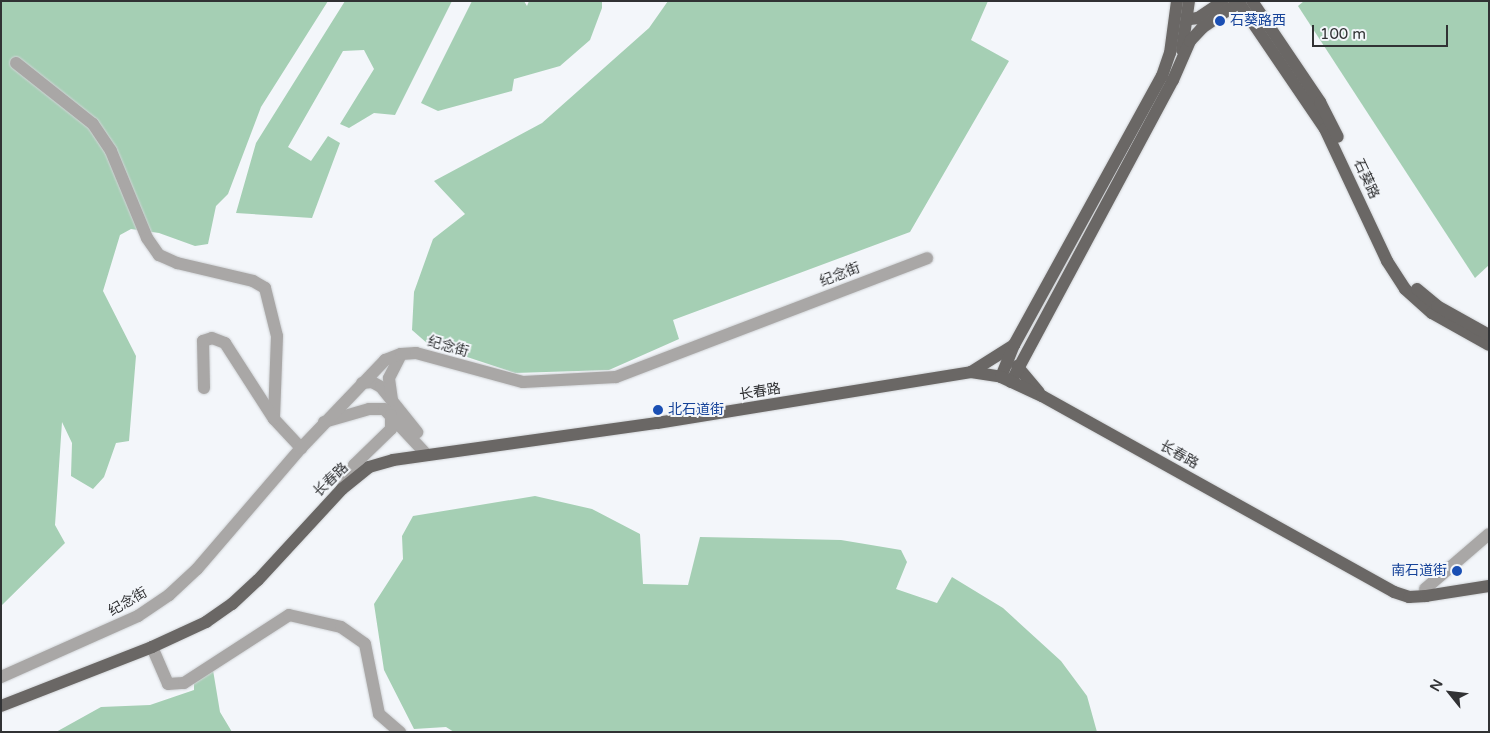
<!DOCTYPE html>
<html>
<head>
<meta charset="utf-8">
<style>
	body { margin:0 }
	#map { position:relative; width:1490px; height:733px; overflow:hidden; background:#f3f6fa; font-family:"Varela Round","Noto Sans SC",sans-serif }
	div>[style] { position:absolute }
	.green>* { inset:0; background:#a5cfb4 }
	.roads { filter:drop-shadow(0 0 1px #d0d3d6) drop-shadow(0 0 1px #d0d3d6) }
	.minor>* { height:12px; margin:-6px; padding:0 6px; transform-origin:6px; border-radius:6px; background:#a9a7a6 }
	.major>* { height:12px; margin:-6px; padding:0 6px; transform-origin:6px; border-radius:6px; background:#6a6765 }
	.dots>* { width:14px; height:14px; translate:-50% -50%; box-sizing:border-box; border:2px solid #f3f6fa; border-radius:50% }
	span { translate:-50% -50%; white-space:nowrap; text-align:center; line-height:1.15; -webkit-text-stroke:4px #f3f6fa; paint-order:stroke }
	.transit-label { font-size:14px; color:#164399 }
	.left { translate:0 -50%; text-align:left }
	.right { translate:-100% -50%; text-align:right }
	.street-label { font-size:14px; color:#313234 }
	.frame { position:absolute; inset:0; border:2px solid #313234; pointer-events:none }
	.north { position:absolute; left:1425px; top:668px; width:50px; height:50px; -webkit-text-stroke:4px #f3f6fa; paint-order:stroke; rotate:299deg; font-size:14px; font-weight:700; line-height:20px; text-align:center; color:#313234 }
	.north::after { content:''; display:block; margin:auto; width:18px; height:22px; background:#313234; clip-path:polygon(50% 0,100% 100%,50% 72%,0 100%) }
	.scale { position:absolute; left:1312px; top:25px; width:136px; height:22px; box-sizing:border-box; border:2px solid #313234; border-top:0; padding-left:6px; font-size:15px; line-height:18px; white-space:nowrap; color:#313234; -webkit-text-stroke:4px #f3f6fa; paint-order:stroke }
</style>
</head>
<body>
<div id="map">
	<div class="green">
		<i style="clip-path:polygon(1px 1px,328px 1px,261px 107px,228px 194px,216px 206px,208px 244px,195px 246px,159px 233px,131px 229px,120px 235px,103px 291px,136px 356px,129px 441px,116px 443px,104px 477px,93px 489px,71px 476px,72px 443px,62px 422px,55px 525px,65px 543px,1px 606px)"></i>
		<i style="clip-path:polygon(345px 1px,452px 1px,395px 115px,374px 113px,349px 128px,340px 124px,374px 69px,364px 50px,343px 51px,288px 147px,311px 161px,328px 136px,340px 143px,312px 218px,236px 213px,256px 143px)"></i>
		<i style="clip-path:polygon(472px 1px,524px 1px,527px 6px,529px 1px,602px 1px,602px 8px,590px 40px,560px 66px,514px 79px,512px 91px,438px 111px,421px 103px)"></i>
		<i style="clip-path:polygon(668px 1px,988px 1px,971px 40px,1009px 61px,910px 232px,673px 320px,679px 339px,609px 370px,515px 373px,428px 344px,412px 330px,414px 292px,433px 239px,465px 214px,434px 181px,542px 123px,649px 28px)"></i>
		<i style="clip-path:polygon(1304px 1px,1489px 1px,1489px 265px,1475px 278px,1298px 6px)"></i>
		<i style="clip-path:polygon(535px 496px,592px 509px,640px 534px,643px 584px,688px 585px,700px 537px,841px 540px,901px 550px,907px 562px,896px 589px,937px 603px,952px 577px,1003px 608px,1061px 661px,1087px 696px,1097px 732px,454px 732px,446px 727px,414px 729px,384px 670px,374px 604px,403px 559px,402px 536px,413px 516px)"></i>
		<i style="clip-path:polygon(213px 670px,220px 712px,232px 732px,56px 732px,101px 707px,150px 705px,194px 690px,194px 681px)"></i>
	</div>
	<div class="roads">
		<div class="minor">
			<i style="left:16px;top:63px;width:98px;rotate:38.4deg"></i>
			<i style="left:93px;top:124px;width:32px;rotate:56deg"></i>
			<i style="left:111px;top:151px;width:94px;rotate:67.5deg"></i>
			<i style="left:147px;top:238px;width:21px;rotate:55deg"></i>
			<i style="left:159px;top:255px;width:20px;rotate:24deg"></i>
			<i style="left:177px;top:263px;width:78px;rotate:13.3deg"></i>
			<i style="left:253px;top:281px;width:14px;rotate:30deg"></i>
			<i style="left:265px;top:288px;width:49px;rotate:76deg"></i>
			<i style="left:277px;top:336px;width:83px;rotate:92.1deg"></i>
			<i style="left:274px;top:419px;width:40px;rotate:47deg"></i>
			<i style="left:362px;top:383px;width:10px;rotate:-6deg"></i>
			<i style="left:372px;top:382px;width:10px;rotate:29deg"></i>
			<i style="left:381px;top:387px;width:58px;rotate:51.3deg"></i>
			<i style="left:204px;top:388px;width:47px;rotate:-91.2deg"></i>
			<i style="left:203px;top:341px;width:9px;rotate:-18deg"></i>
			<i style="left:212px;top:338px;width:14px;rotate:21deg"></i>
			<i style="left:225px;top:343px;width:90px;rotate:57.2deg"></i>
			<i style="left:392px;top:400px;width:22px;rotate:-98deg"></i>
			<i style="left:389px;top:378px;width:27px;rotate:-63deg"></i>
			<i style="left:324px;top:422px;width:47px;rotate:-16.1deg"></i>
			<i style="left:369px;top:409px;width:15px"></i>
			<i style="left:384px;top:409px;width:63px;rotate:46.9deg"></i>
			<i style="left:342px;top:489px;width:27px;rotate:-63deg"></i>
			<i style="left:354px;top:465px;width:52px;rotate:-44.2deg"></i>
			<i style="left:391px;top:429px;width:14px;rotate:-90deg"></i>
			<i style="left:1425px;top:589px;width:84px;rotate:-40.7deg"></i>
			<i style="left:152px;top:647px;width:40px;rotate:66.6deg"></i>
			<i style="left:168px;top:684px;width:16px;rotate:-4deg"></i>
			<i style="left:184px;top:683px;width:125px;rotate:-32.9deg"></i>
			<i style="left:289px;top:615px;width:53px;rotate:13deg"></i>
			<i style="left:341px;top:627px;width:29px;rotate:35deg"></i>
			<i style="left:365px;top:644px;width:71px;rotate:78.7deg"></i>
			<i style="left:379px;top:714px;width:28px;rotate:41deg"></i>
			<i style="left:1px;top:677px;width:150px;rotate:-24deg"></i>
			<i style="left:138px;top:616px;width:37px;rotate:-34deg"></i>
			<i style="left:169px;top:595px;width:38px;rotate:-43deg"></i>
			<i style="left:197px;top:569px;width:160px;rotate:-49.3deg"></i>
			<i style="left:301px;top:448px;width:122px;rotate:-46.3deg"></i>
			<i style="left:385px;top:360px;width:17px;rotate:-21deg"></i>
			<i style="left:401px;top:354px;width:15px;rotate:-4deg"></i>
			<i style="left:416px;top:353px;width:111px;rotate:15.2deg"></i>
			<i style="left:523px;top:382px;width:93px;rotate:-3.1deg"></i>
			<i style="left:616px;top:377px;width:333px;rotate:-20.9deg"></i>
		</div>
		<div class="major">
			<i style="left:1238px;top:1px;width:155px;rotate:55.8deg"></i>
			<i style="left:1325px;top:129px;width:146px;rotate:64.8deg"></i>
			<i style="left:1387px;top:261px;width:33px;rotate:57deg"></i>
			<i style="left:1405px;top:289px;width:36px;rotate:42deg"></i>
			<i style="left:1432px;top:313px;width:65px;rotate:29.3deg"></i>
			<i style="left:1252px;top:1px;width:122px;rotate:56deg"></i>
			<i style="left:1320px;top:102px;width:39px;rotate:63deg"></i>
			<i style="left:1187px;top:16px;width:4px;rotate:45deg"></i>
			<i style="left:1190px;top:19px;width:8px;rotate:-7deg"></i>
			<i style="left:1198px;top:18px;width:30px;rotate:-34deg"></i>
			<i style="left:1182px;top:50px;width:49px;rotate:-81.9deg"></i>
			<i style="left:1417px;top:289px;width:26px;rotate:40deg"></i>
			<i style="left:1437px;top:306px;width:60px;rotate:29.1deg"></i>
			<i style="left:1017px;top:366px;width:34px;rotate:50deg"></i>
			<i style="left:971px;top:372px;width:51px;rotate:-32.1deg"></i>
			<i style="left:1001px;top:377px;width:35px;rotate:-68deg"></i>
			<i style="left:1014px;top:345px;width:307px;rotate:-61.2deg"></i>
			<i style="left:1162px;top:76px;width:24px;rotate:-71deg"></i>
			<i style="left:1170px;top:53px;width:52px;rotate:-82.3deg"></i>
			<i style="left:1011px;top:382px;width:343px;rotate:-61.8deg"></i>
			<i style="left:1173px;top:80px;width:43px;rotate:-66.4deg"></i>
			<i style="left:1190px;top:41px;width:18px;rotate:-47deg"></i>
			<i style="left:1202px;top:28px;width:47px;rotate:-34.7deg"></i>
			<i style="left:1px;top:706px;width:162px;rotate:-21.3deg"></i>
			<i style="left:152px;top:647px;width:60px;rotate:-24.8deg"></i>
			<i style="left:206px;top:622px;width:32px;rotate:-35deg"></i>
			<i style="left:232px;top:604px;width:35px;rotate:-43deg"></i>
			<i style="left:258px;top:580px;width:124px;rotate:-47.3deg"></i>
			<i style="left:342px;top:489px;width:35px;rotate:-39deg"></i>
			<i style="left:369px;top:467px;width:25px;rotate:-16deg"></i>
			<i style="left:393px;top:460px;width:267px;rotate:-8deg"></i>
			<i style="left:657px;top:423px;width:318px;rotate:-9.2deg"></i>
			<i style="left:971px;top:372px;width:30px;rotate:9deg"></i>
			<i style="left:1001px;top:377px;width:45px;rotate:24.9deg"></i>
			<i style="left:1042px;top:396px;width:403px;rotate:29.1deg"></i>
			<i style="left:1394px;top:592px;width:16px;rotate:18deg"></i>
			<i style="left:1409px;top:597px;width:17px;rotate:-3deg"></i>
			<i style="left:1426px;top:596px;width:64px;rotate:-9deg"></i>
		</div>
	</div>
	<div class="dots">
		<i style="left:1220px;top:21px;background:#1a4fb4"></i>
		<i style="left:658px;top:410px;background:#1a4fb4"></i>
		<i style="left:1457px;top:571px;background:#1a4fb4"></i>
	</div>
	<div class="transit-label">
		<span class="left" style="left:1230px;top:21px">石葵路西</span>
		<span class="left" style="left:668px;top:410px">北石道街</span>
		<span class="right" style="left:1447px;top:571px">南石道街</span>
	</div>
	<div class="street-label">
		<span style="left:1366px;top:179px;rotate:65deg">石葵路</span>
		<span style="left:840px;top:275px;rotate:-21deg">纪念街</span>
		<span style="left:448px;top:347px;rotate:16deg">纪念街</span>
		<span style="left:760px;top:392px;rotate:-9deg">长春路</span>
		<span style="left:1179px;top:455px;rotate:29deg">长春路</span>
		<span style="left:331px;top:480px;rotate:-44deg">长春路</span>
		<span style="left:128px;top:602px;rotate:-30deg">纪念街</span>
	</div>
	<div class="frame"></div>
	<div class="north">N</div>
	<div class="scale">100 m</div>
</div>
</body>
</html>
